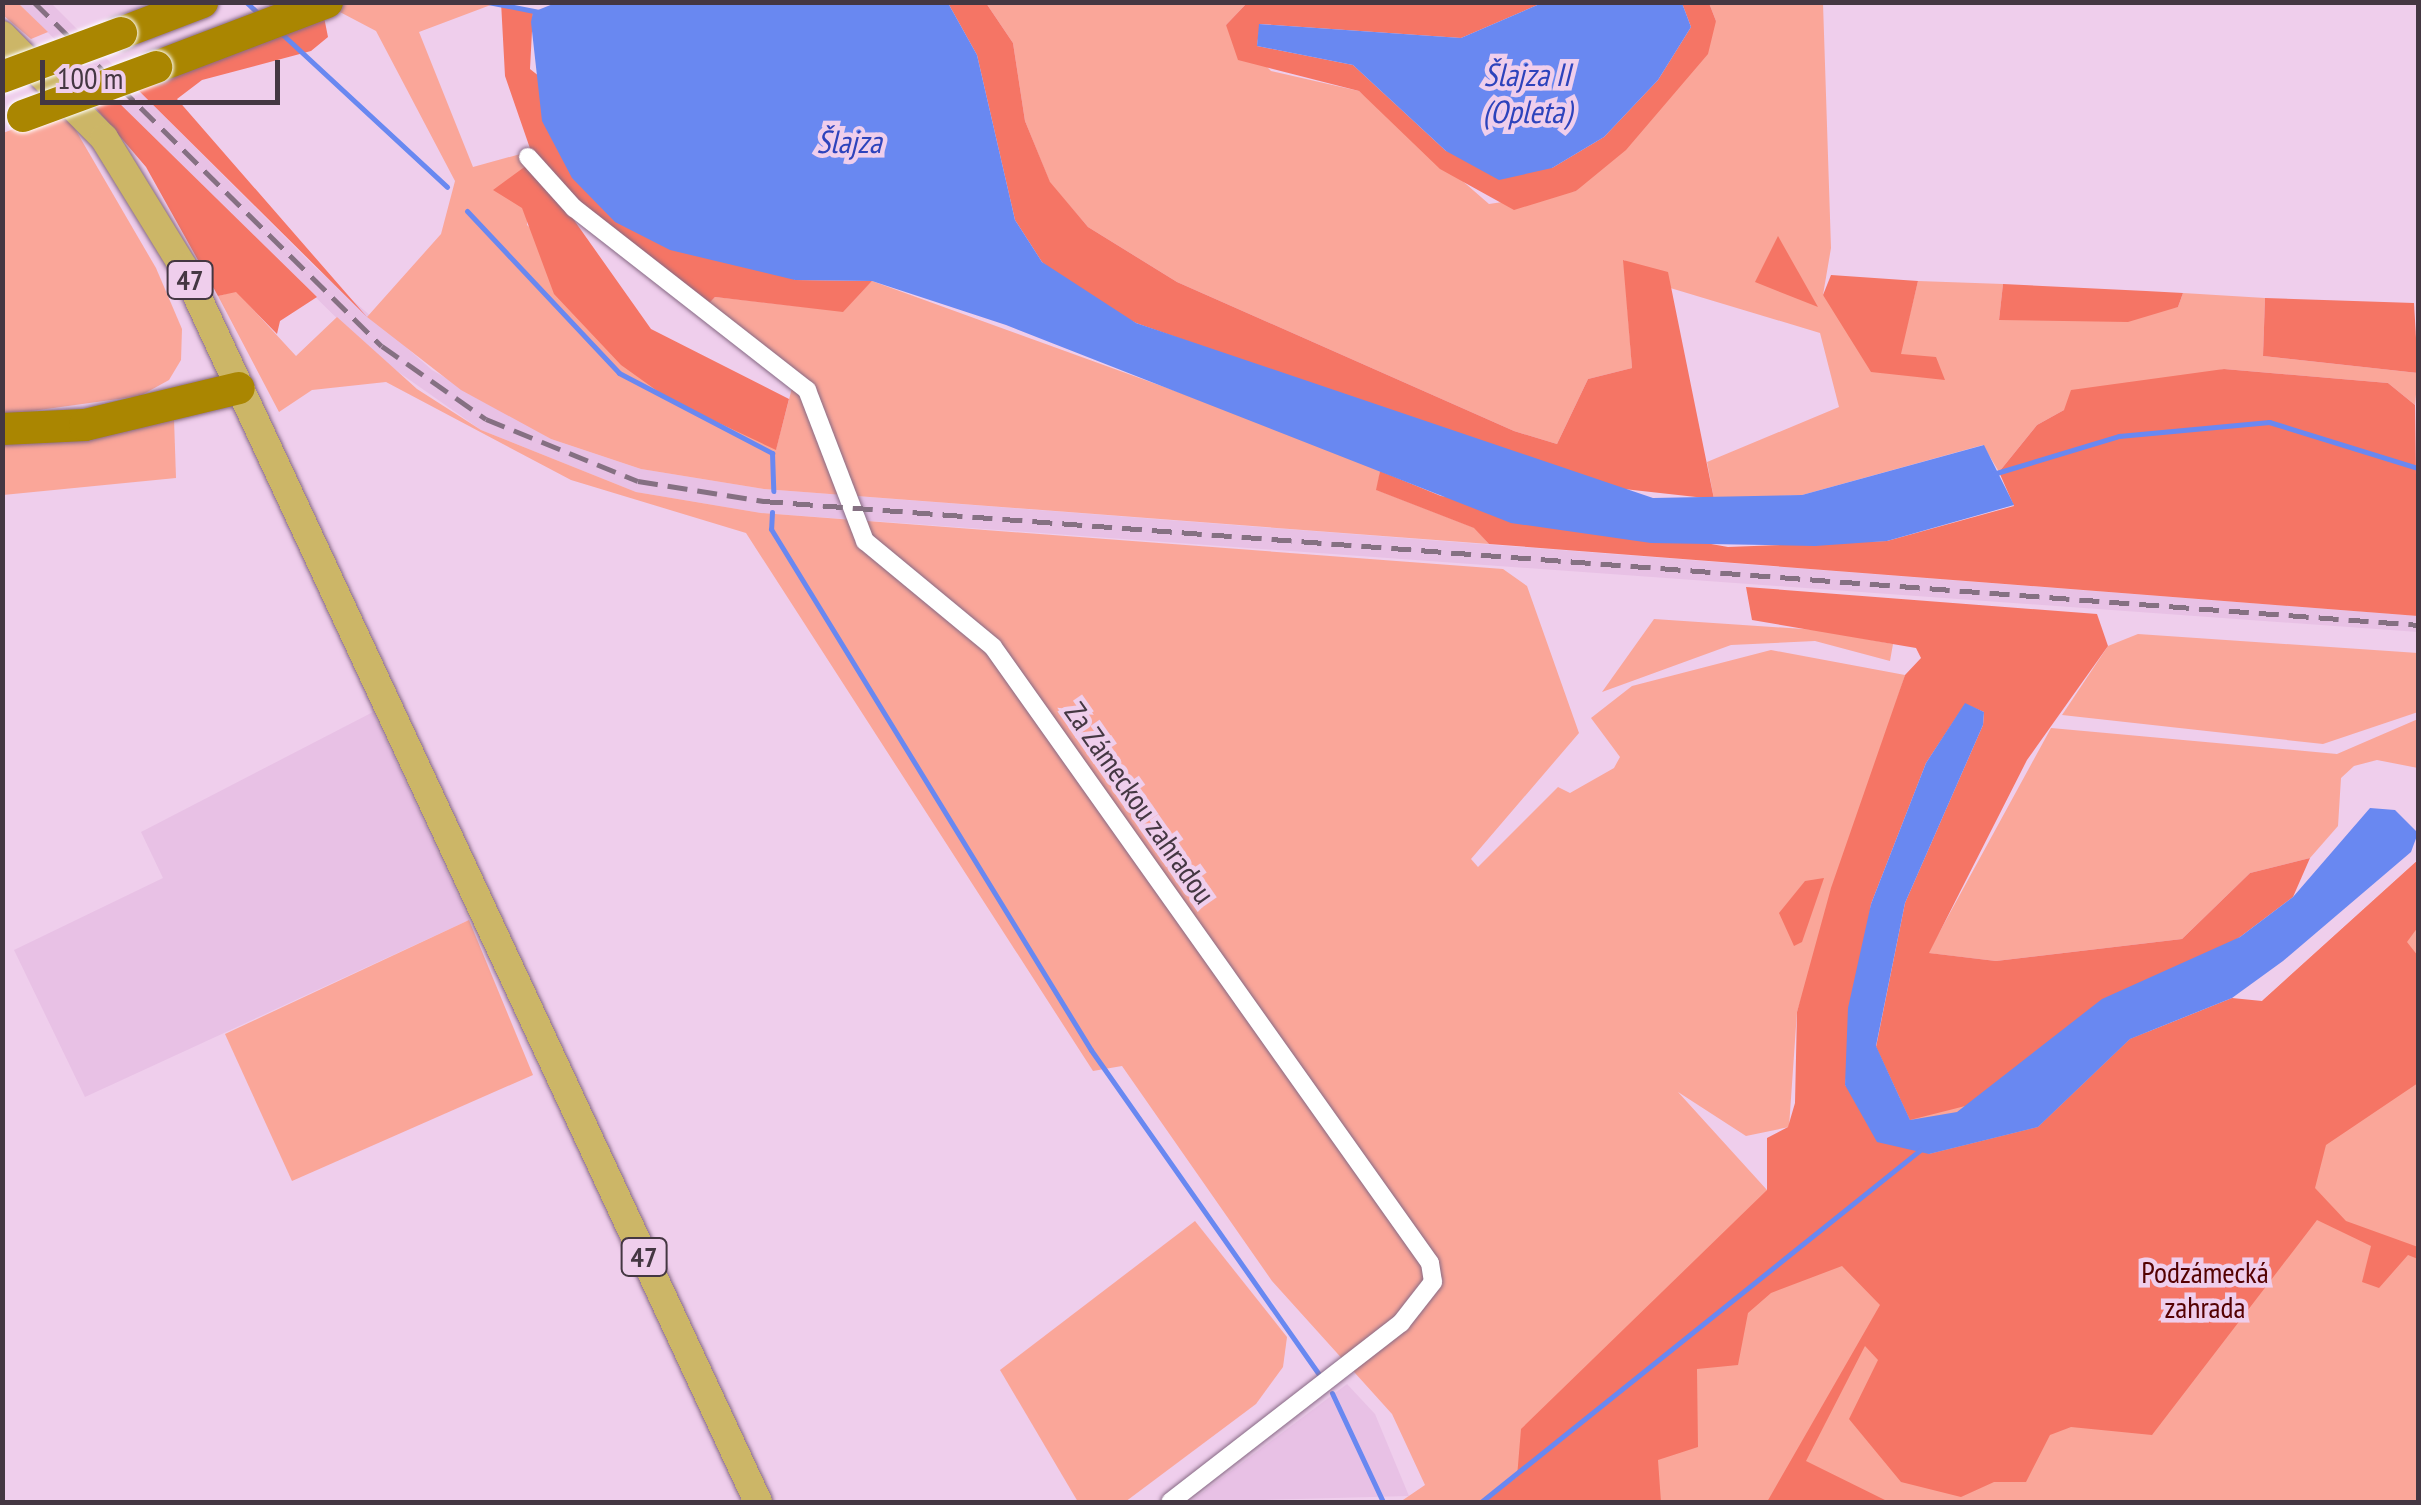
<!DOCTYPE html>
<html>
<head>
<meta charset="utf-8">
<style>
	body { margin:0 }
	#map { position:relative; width:2421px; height:1505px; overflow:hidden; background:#efceec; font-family:"PT Sans Narrow",sans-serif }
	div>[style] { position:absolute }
	.built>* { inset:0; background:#e8c1e5 }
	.green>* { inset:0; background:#faa699 }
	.forest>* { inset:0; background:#f57565 }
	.water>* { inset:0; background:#6988f1 }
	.stream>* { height:5px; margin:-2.5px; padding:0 2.5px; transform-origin:2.5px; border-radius:2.5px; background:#6988f1 }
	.roads { filter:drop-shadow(0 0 2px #866984) drop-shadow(0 0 2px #866984) }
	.street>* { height:18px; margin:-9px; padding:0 9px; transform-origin:9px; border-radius:9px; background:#fff }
	.primary>* { height:28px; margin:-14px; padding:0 14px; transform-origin:14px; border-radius:14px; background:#ccb667 }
	.highway>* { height:32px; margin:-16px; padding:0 16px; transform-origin:16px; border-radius:16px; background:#aa8601 }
	.rail>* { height:5px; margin-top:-2.5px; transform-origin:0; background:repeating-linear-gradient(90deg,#857082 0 20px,transparent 0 30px) }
	.bridges { filter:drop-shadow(0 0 2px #fff) drop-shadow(0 0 2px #fff) }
	.highway-bridge>* { height:32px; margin:-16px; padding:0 16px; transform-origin:16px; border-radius:16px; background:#aa8601 }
	span { translate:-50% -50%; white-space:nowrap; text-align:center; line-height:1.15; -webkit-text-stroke:9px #efceec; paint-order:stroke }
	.shield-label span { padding:2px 8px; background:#efceec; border:2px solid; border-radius:8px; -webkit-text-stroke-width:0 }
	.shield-label { font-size:28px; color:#443742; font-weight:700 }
	.street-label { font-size:30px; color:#443742 }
	.park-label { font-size:30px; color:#540101 }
	.water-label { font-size:32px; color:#2d43bc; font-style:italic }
	.frame { position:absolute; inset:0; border:5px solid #443742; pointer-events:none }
	.scale { position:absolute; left:40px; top:60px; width:240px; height:45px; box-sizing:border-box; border:5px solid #443742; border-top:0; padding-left:12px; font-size:30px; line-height:35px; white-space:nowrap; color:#443742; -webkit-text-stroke:8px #efceec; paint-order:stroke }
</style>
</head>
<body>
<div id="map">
	<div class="built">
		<i style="clip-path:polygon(18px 3px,51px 3px,315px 267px,432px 370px,551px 439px,641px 469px,764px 489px,2418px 616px,2418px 632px,761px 513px,636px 492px,481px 430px,374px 355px)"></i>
		<i style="clip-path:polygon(373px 712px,469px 920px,85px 1097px,14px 950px,163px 878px,141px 832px)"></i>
		<i style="clip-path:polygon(1347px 1384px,1375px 1414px,1409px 1496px,1190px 1502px)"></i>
	</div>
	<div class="green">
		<i style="clip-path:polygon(2px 3px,18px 3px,48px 32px,31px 39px,3px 15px)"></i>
		<i style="clip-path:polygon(266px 3px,496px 3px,419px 32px,473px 167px,524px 153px,534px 160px,527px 225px,776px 449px,792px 388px,702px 311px,715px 297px,843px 311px,872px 281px,1308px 439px,1380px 471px,1377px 490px,1475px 528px,1489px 544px,764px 489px,641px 469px,551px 439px,461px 390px,367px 317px,441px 234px,455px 181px,376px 31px,338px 11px,295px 27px)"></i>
		<i style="clip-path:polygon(986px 3px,1308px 3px,1247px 3px,1226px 25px,1271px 71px,1359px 91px,1489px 204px,1576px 191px,1716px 21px,1709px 3px,1823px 3px,1831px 248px,1823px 295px,1900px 354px,1918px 281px,2003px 284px,1999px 320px,2178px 307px,2183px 293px,2265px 298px,2263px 356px,2418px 373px,2415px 405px,2388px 383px,2224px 369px,2064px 410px,2037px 425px,1999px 472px,1983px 445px,1802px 495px,1714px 499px,1707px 462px,1839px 407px,1820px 333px,1667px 287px,1624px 260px,1632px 368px,1588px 379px,1557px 444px,1514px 431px,1177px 282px,1088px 227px,1050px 183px,1025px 121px,1013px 43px)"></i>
		<i style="clip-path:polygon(64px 110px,156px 268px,182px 329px,181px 360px,169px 380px,140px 396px,3px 415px,3px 133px)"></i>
		<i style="clip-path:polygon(236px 291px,296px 356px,337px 317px,417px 389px,481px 430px,636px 492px,761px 513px,1503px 569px,1527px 586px,1579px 733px,1471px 859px,1478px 867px,1558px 787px,1570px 793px,1614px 768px,1620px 757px,1591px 718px,1632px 686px,1771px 650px,1905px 675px,1797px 1012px,1789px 1127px,1746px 1136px,1678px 1092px,1767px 1190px,1831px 1117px,2262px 1001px,2418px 860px,2418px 1502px,1400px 1502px,1425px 1485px,1392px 1414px,1272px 1281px,1122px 1066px,1093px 1071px,746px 533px,571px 480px,386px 382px,312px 390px,279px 412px,218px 296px)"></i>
		<i style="clip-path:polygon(174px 419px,176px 478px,3px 495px,3px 444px)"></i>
		<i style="clip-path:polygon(1654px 619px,1818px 630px,1893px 644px,1890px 661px,1815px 641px,1731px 645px,1602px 692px)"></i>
		<i style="clip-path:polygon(2138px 634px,2418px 653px,2418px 712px,2323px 744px,2062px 715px,2108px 646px)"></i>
		<i style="clip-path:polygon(2418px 719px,2418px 768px,2377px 760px,2354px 766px,2341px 778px,2338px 826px,2310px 858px,2250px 873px,2182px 939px,1996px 961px,1928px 953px,2051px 728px,2337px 754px)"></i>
		<i style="clip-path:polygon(469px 920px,533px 1075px,292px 1181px,225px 1034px)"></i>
		<i style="clip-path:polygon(1195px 1221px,1287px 1337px,1283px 1367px,1256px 1404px,1125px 1502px,1078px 1502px,1000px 1370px)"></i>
	</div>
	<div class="forest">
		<i style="clip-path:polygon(501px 2px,533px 12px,530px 69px,795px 280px,872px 281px,843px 312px,715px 297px,702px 311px,569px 213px,651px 329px,789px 399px,776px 450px,670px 400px,621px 365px,554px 294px,522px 208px,493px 190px,534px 160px,505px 76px)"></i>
		<i style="clip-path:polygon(948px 3px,986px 3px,1013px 43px,1025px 121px,1050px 182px,1088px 227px,1177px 282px,1514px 431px,1557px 444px,1588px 379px,1632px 368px,1623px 260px,1668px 272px,1714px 499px,1597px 486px,1136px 323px,1085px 297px,1042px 262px,1015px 220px,977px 55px)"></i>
		<i style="clip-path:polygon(1247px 3px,1542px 3px,1461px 38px,1260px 24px,1257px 46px,1353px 65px,1446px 151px,1552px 168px,1604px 137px,1658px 80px,1691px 27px,1682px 3px,1709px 3px,1716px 21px,1708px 54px,1626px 150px,1576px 191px,1514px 210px,1440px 169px,1359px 91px,1238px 60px,1226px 25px)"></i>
		<i style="clip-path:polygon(324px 17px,328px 37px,311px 51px,202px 80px,177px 99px,367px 317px,135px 87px)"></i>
		<i style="clip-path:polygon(112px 96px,317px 297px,280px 321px,277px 334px,236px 292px,218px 296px,146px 167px,93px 105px)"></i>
		<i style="clip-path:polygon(1778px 236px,1818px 307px,1755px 282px)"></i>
		<i style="clip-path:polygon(1831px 275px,1918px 281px,1901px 354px,1936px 357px,1945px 380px,1871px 372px,1823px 295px)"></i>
		<i style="clip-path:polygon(2003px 284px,2146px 291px,2183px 293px,2178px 307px,2128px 322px,1999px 320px)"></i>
		<i style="clip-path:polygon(2265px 298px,2414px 303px,2418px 373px,2263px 356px)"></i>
		<i style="clip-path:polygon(2224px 369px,2388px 383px,2415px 405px,2418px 616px,1489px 544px,1474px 528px,1376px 490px,1380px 471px,1441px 496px,1728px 547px,1887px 541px,2014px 506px,1999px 472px,2037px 425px,2064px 410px,2071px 390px)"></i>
		<i style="clip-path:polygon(1746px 587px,2097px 614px,2108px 646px,2027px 760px,1929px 953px,1996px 961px,2182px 939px,2250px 873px,2310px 858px,2293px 897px,2240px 937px,1989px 1100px,1910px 1120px,1876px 1047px,1905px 903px,1983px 725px,1984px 712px,1965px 704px,1926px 763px,1871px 904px,1845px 1085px,1929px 1154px,2038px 1127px,2130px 1039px,2232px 998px,2262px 1001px,2418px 860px,2418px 927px,2407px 942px,2418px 956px,2418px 1083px,2326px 1145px,2315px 1188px,2346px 1221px,2418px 1247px,2418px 1259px,2408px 1255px,2379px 1288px,2362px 1282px,2371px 1246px,2317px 1220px,2152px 1435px,2071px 1427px,2050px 1435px,2026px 1482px,1994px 1482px,1961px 1497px,1901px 1482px,1849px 1419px,1878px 1360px,1865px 1346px,1806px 1461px,1889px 1502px,1767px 1502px,1880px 1305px,1842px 1266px,1771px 1293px,1748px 1313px,1738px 1365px,1697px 1369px,1698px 1447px,1658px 1460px,1661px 1502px,1483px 1502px,1517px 1477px,1521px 1429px,1767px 1190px,1767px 1138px,1788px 1127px,1795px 1103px,1797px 1012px,1831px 888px,1905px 675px,1921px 658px,1916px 648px,1752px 620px)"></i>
		<i style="clip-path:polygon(1824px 878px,1802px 942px,1794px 946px,1779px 913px,1805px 881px)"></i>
	</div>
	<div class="water">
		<i style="clip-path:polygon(558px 2px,948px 3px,977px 55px,1015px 220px,1042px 262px,1136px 323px,1653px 498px,1802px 495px,1984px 445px,2014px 505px,1887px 541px,1815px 546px,1651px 543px,1511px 523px,1006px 325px,872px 281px,795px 280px,670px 250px,615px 222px,572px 178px,542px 121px,531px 22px,533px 12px)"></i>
		<i style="clip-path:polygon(1542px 3px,1682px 3px,1691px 27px,1658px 80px,1604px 137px,1552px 168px,1499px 180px,1446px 151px,1353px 65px,1257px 46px,1259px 24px,1461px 38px)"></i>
		<i style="clip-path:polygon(1965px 703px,1984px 712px,1983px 725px,1905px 903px,1876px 1046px,1910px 1120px,1957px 1112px,2102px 999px,2240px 937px,2293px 897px,2370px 808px,2395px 810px,2418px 833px,2411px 852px,2283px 961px,2232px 998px,2130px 1039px,2038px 1127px,1929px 1154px,1877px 1142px,1845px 1085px,1848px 1008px,1871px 904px,1926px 763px)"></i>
	</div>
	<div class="stream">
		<i style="left:246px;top:2px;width:18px;rotate:43deg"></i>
		<i style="left:488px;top:2px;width:52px;rotate:11.1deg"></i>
		<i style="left:282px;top:34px;width:225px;rotate:42.8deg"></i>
		<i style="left:467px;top:211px;width:222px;rotate:46.8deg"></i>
		<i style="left:619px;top:373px;width:173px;rotate:27.6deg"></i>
		<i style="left:772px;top:453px;width:38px;rotate:88deg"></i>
		<i style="left:1993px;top:474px;width:132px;rotate:-16.8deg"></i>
		<i style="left:2119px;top:436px;width:151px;rotate:-5.3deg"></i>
		<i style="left:2269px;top:422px;width:156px;rotate:17.2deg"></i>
		<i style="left:772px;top:512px;width:17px;rotate:93deg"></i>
		<i style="left:771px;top:529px;width:611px;rotate:58.44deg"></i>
		<i style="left:1091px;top:1050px;width:400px;rotate:54.9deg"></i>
		<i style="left:1332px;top:1393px;width:120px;rotate:64.9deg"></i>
		<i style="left:1481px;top:1502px;width:563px;rotate:-38.72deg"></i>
	</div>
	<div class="roads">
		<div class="street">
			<i style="left:528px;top:157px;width:69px;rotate:48deg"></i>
			<i style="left:574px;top:208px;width:296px;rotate:38deg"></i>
			<i style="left:807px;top:390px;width:162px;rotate:69deg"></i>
			<i style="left:865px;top:541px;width:166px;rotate:39.6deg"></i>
			<i style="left:993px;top:647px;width:755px;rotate:54.65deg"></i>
			<i style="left:1430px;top:1263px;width:19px;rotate:81deg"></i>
			<i style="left:1433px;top:1282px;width:52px;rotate:128deg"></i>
			<i style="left:1401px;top:1323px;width:292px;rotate:142.2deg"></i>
		</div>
		<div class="primary">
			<i style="left:2px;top:35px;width:145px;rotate:45.3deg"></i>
			<i style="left:104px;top:138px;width:153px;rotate:58.4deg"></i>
			<i style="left:184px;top:268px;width:1361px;rotate:65.05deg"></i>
		</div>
		<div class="highway">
			<i style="left:121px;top:33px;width:87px;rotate:-20.9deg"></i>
			<i style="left:156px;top:67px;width:183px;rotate:-20.8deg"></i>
			<i style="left:2px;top:429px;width:83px;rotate:-2.8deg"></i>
			<i style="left:85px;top:425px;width:158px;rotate:-13.5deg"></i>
		</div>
	</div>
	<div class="rail">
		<i style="left:34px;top:2px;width:489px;rotate:44.7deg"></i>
		<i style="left:382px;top:346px;width:127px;rotate:35.1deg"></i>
		<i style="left:486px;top:419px;width:164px;rotate:22.2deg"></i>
		<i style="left:638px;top:481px;width:127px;rotate:9.1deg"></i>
		<i style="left:763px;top:501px;width:1660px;rotate:4.28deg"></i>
	</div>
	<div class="bridges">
		<div class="highway-bridge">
			<i style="left:2px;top:77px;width:127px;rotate:-20.3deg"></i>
			<i style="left:23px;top:116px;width:142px;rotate:-20.2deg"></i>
		</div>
	</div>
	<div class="shield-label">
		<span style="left:190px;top:280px">47</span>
		<span style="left:644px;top:1257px">47</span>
	</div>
	<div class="street-label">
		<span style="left:1140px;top:803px;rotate:55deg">Za Zámeckou zahradou</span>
	</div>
	<div class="park-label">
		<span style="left:2205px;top:1289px">Podzámecká<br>zahrada</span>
	</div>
	<div class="water-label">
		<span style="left:1527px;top:93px">Šlajza II<br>(Opleta)</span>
		<span style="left:849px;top:141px">Šlajza</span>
	</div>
	<div class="frame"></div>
	<div class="scale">100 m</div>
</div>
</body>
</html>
